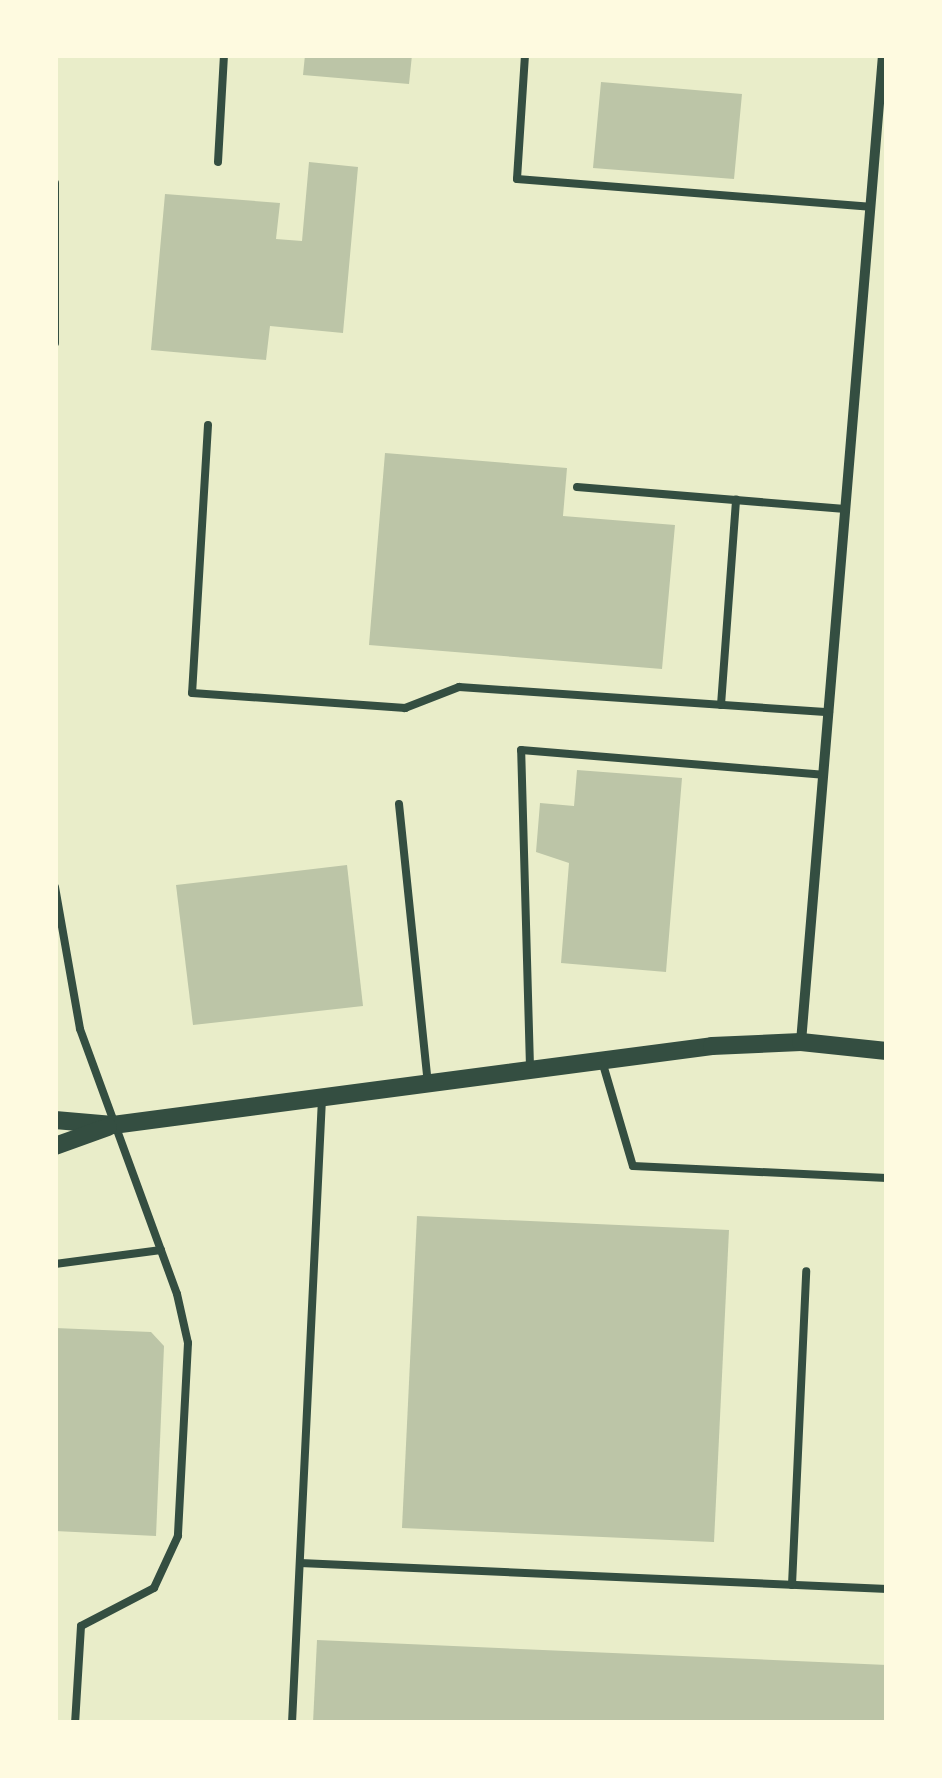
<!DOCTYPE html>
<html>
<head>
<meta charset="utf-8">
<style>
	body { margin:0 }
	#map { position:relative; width:942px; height:1778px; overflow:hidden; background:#e9edc9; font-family:"PT Sans Narrow",sans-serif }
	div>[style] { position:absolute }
	.building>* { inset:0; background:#bcc5a7 }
	.service>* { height:8px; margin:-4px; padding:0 4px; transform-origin:4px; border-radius:4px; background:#344e41 }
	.minor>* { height:10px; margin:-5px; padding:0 5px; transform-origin:5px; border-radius:5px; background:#344e41 }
	.tertiary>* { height:18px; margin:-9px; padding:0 9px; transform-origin:9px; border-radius:9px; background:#344e41 }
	span { translate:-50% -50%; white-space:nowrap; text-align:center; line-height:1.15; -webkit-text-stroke:9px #fefae0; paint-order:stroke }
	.frame { position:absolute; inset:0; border:58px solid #fefae0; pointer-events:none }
</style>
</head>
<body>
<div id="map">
	<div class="building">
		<i style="clip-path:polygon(305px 55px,412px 55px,409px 84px,303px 75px)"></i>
		<i style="clip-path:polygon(601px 82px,742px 94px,734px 179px,593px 168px)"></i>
		<i style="clip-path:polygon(309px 162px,358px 167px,343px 333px,270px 326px,266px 360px,151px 350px,165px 194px,280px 203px,276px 239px,302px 241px)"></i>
		<i style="clip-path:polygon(385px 453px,567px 468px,563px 516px,675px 525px,662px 669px,369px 645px)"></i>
		<i style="clip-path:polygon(577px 770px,682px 778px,666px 972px,561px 963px,569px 863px,536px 852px,540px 803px,574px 806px)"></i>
		<i style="clip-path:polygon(347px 865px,363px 1006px,193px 1025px,176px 885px)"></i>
		<i style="clip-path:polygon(417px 1216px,729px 1230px,714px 1542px,402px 1528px)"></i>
		<i style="clip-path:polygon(55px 1328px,151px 1332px,164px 1346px,156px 1536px,55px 1531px)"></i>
		<i style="clip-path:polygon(317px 1640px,887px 1665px,887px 1723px,313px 1723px)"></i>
	</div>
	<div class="service">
		<i style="left:525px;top:55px;width:124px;rotate:93.7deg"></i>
		<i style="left:517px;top:179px;width:354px;rotate:4.5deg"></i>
		<i style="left:218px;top:162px;width:107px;rotate:-86.8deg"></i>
		<i style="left:55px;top:183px;width:160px;rotate:90deg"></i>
		<i style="left:208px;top:425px;width:268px;rotate:93.4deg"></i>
		<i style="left:192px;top:693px;width:214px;rotate:4deg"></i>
		<i style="left:405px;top:708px;width:58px;rotate:-21.3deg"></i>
		<i style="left:459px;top:687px;width:371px;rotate:3.9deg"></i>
		<i style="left:577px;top:487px;width:269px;rotate:4.7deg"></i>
		<i style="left:721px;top:705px;width:206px;rotate:-85.8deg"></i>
		<i style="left:399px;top:804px;width:281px;rotate:84.1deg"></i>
		<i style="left:55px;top:887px;width:144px;rotate:80deg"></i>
		<i style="left:80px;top:1029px;width:282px;rotate:69.9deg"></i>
		<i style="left:177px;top:1294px;width:50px;rotate:77.3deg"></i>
		<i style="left:188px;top:1343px;width:193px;rotate:93deg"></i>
		<i style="left:178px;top:1536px;width:57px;rotate:114.8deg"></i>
		<i style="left:154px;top:1588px;width:82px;rotate:152.5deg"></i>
		<i style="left:81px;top:1626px;width:97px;rotate:93.5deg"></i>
		<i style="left:602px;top:1061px;width:109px;rotate:73.6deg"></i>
		<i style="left:633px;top:1166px;width:254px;rotate:2.7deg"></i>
		<i style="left:530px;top:1067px;width:317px;rotate:-91.6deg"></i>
		<i style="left:521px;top:750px;width:303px;rotate:4.7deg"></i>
		<i style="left:55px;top:1264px;width:107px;rotate:-7.5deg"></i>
		<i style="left:300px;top:1563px;width:588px;rotate:2.54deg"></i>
		<i style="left:792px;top:1585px;width:314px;rotate:-87.4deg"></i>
		<i style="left:292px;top:1723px;width:625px;rotate:-87.25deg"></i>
	</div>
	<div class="minor">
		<i style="left:801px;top:1042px;width:990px;rotate:-85.25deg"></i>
	</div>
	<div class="tertiary">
		<i style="left:55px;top:1120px;width:58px;rotate:4.9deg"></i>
		<i style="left:113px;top:1125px;width:604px;rotate:-7.51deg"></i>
		<i style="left:712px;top:1046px;width:89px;rotate:-2.6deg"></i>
		<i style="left:801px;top:1042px;width:86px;rotate:6deg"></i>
		<i style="left:55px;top:1146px;width:56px;rotate:-19.7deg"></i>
	</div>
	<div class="frame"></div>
</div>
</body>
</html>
